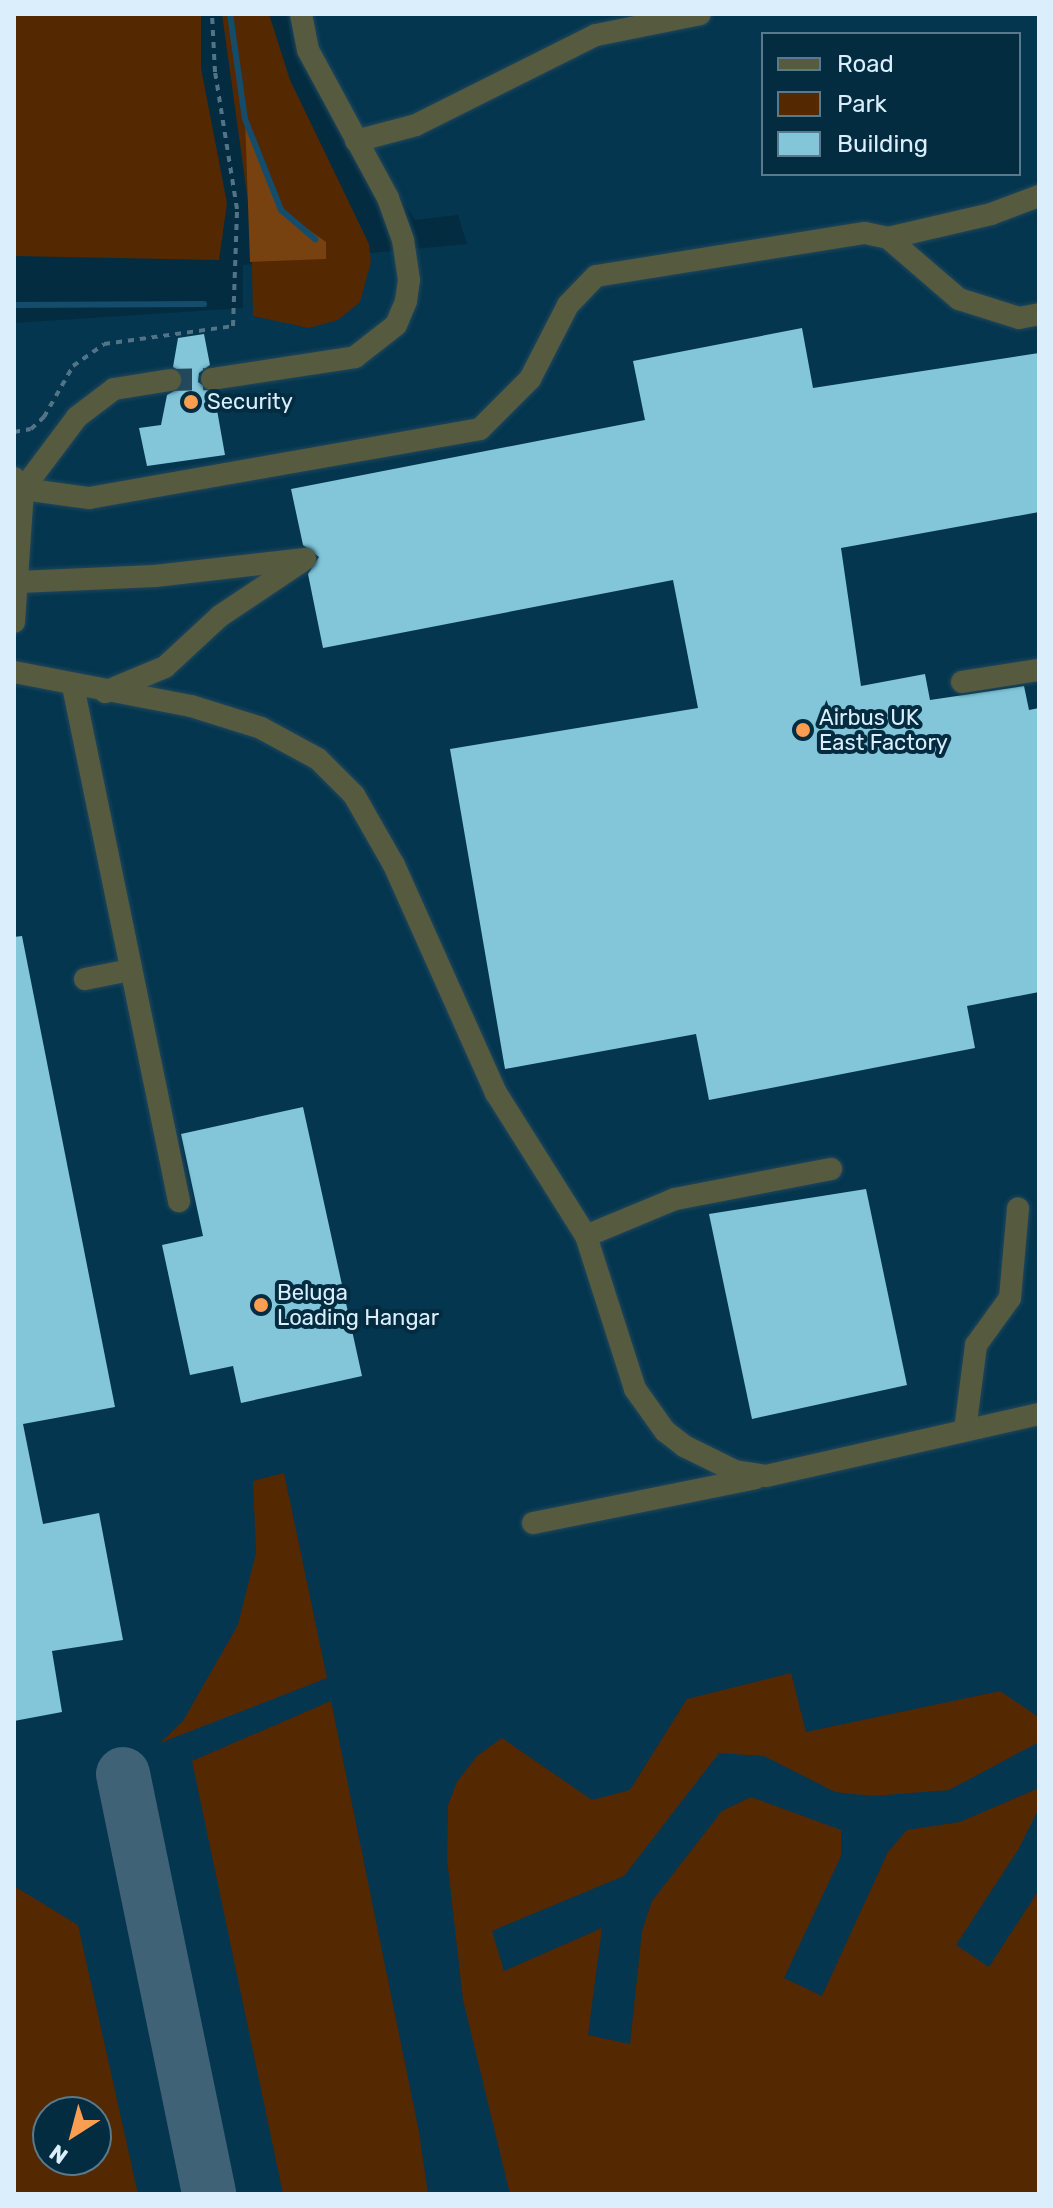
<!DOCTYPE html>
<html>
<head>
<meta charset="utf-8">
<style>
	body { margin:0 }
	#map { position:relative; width:1053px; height:2208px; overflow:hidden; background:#032c41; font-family:Rubik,sans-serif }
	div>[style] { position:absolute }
	.built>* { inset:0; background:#04364f }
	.green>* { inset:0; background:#542800 }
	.forest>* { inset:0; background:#784110 }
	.stream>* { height:6px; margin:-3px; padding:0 3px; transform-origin:3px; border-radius:3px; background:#144d6c }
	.taxiway>* { height:54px; margin:-27px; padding:0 27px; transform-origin:27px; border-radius:27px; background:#406276 }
	.building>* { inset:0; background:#83c6d9 }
	.minor-tunnel>* { height:22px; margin-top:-11px; transform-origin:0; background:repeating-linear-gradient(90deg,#23495d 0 22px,transparent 0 33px) }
	.path>* { height:4px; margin-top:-2px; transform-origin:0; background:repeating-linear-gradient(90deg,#537487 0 6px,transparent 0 12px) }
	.roads { filter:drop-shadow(0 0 2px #21475b) drop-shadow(0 0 2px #21475b) }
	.minor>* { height:22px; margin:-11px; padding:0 11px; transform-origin:11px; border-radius:11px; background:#565b40 }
	.dots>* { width:22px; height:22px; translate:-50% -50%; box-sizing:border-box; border:4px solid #032c41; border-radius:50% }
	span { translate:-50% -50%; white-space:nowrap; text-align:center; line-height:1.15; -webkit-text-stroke:8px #032c41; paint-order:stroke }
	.poi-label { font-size:22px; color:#daeefc }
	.left { translate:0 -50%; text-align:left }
	.frame { position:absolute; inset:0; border:16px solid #daeefc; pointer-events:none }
	.legend { position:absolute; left:761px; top:32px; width:260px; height:144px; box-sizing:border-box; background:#032c41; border:2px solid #597a8c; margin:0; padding:10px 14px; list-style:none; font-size:24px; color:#daeefc }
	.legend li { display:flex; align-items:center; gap:16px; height:40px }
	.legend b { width:40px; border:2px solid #597a8c }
	.north { position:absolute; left:32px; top:2096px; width:80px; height:80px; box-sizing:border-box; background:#032c41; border:2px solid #597a8c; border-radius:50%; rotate:216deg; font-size:22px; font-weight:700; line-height:32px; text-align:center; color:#daeefc }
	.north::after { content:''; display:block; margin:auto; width:28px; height:36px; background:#fb9e52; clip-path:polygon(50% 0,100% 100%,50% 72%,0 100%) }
</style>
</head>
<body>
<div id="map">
	<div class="built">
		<i style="clip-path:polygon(evenodd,309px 14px,1039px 14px,1039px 2194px,14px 2194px,14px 323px,243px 308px,243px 265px,467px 244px,458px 215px,415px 220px,359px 136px,326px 71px,309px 14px,763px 34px,1019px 34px,1019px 174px,763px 174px,763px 34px,309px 14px,48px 2112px,96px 2112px,96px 2160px,48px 2160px,48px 2112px)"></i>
	</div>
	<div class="green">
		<i style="clip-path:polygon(14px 14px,201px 14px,201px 68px,227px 203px,219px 260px,14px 256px)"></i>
		<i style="clip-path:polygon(222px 14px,269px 14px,290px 80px,369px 244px,371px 262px,360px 302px,338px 320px,309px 328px,253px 316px,251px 223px)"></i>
		<i style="clip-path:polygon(284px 1473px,327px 1678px,160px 1743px,183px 1721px,238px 1625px,256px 1553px,253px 1481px)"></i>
		<i style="clip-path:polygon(791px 1673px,806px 1732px,1000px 1691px,1037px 1716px,1039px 1742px,949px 1790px,873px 1796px,835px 1792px,764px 1756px,719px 1753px,624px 1876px,492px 1931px,504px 1971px,602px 1928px,588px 2035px,630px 2044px,642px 1931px,652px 1901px,722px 1811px,751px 1797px,841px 1830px,841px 1856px,784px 1978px,822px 1996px,888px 1852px,907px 1830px,960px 1822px,1039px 1788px,1039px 1808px,1018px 1850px,956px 1945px,989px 1967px,1039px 1890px,1039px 2193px,510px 2194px,463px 2000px,447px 1859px,448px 1805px,457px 1782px,477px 1756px,502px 1738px,592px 1800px,630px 1790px,687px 1699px)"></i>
		<i style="clip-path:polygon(331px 1701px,419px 2132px,428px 2194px,283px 2194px,192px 1761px)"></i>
		<i style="clip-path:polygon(evenodd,14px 1886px,78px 1925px,138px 2194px,14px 2194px,14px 1886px,96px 2112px,96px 2160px,48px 2160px,48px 2112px,96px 2112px)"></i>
	</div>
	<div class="forest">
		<i style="clip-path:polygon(245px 119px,281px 210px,326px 242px,326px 259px,250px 262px)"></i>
	</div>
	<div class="stream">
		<i style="left:230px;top:14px;width:106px;rotate:81.9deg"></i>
		<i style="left:245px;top:119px;width:98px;rotate:68.4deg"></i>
		<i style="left:281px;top:210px;width:45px;rotate:40.5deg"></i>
		<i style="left:14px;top:305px;width:190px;rotate:-0.3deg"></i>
	</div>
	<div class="taxiway">
		<i style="left:123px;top:1774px;width:429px;rotate:78.4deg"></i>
	</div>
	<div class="building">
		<i style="clip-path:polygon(802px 328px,813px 388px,1039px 353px,1039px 512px,841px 548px,861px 686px,925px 674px,930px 700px,1024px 686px,1029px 710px,1039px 708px,1039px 992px,967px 1006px,975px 1048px,709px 1100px,696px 1034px,505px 1069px,450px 749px,698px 708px,673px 580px,323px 648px,308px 574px,319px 557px,303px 545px,291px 489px,645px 420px,633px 361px)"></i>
		<i style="clip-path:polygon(204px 334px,210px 365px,199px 373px,198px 382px,214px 393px,225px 455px,147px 466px,139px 428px,161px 425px,167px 395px,183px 386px,181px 372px,173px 367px,178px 338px)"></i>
		<i style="clip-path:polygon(22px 936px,115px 1407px,23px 1424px,43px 1524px,99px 1513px,123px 1640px,52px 1651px,62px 1712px,14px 1721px,14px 937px)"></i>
		<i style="clip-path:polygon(303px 1107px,362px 1376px,241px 1403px,233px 1366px,190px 1375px,162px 1245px,203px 1236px,181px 1134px)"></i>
		<i style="clip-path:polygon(866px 1189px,907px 1385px,752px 1419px,709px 1214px)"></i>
	</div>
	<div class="minor-tunnel">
		<i style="left:170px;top:380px;width:42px;rotate:-1.4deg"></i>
	</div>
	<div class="path">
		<i style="left:14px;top:432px;width:17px;rotate:-10deg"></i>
		<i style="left:31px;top:429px;width:18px;rotate:-43deg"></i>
		<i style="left:44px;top:417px;width:59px;rotate:-60.4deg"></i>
		<i style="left:73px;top:366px;width:38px;rotate:-35deg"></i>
		<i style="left:104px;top:344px;width:130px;rotate:-7.9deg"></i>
		<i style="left:233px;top:326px;width:117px;rotate:-88deg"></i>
		<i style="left:237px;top:209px;width:139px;rotate:-99.1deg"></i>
		<i style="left:215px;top:72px;width:58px;rotate:-93deg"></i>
	</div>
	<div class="roads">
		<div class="minor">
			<i style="left:356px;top:141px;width:62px;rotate:-14.9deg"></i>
			<i style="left:416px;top:125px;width:201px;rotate:-26.6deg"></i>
			<i style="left:596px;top:35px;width:106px;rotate:-11.4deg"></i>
			<i style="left:888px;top:238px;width:106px;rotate:-13.1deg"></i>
			<i style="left:991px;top:214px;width:51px;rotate:-20.6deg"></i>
			<i style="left:212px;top:379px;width:145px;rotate:-8.7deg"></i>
			<i style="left:355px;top:357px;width:52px;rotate:-38deg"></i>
			<i style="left:396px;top:325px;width:26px;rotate:-67deg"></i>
			<i style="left:406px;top:301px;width:21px;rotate:-82deg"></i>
			<i style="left:409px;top:280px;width:40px;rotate:-98.5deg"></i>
			<i style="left:403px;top:240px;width:45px;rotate:-109.7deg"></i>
			<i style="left:388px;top:198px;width:168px;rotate:-118.4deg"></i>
			<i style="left:308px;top:50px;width:37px;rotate:-101deg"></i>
			<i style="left:14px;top:478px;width:14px;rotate:51deg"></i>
			<i style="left:23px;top:489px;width:67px;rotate:7.8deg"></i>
			<i style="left:89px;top:498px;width:397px;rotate:-10deg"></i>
			<i style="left:480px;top:429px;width:71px;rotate:-45deg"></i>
			<i style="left:530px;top:379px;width:83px;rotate:-62.8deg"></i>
			<i style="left:568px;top:305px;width:40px;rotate:-46deg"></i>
			<i style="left:596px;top:276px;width:272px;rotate:-9.1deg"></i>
			<i style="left:865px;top:233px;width:24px;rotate:12deg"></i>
			<i style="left:888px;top:238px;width:94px;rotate:40.7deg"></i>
			<i style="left:959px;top:299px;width:63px;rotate:17.6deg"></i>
			<i style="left:1019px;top:318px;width:20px;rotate:-11deg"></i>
			<i style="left:19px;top:582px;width:136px;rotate:-2.5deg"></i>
			<i style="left:155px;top:576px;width:151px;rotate:-6.5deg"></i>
			<i style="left:14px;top:622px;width:133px;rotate:-86.1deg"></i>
			<i style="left:23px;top:489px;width:90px;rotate:-53.1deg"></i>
			<i style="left:77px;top:417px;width:46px;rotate:-37.1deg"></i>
			<i style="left:114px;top:389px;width:57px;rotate:-9.1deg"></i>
			<i style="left:14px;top:672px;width:180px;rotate:10.9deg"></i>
			<i style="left:191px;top:706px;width:73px;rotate:17.4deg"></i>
			<i style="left:261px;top:728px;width:65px;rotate:28.5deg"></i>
			<i style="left:318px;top:759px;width:51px;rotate:45deg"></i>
			<i style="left:354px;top:795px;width:81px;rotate:60.3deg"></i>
			<i style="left:394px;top:865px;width:250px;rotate:65.9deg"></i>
			<i style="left:496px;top:1093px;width:169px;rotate:57.8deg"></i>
			<i style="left:586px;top:1236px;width:161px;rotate:72.2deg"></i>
			<i style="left:635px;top:1389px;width:52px;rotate:54.5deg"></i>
			<i style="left:665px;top:1431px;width:24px;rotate:38deg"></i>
			<i style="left:684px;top:1446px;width:57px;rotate:26.1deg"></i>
			<i style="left:735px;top:1471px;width:31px;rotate:9deg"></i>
			<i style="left:766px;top:1476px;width:280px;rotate:-12.8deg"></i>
			<i style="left:962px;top:682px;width:78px;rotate:-8.9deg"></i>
			<i style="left:73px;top:686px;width:526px;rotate:78.37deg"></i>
			<i style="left:105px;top:692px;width:65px;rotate:-22.6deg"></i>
			<i style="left:165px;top:667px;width:75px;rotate:-42.8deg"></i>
			<i style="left:220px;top:616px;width:97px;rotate:-33.7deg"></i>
			<i style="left:85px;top:979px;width:46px;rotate:-11.3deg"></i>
			<i style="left:586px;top:1236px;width:96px;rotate:-22.6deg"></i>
			<i style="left:675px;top:1199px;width:159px;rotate:-10.9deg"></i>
			<i style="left:965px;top:1430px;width:86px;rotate:-82.6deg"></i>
			<i style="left:976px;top:1345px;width:58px;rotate:-54.1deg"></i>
			<i style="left:1010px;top:1298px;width:90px;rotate:-84.9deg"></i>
			<i style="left:533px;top:1523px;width:227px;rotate:-11.4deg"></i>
		</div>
	</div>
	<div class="dots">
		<i style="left:191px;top:402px;background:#fb9e52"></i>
		<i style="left:803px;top:730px;background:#fb9e52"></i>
		<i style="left:261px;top:1305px;background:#fb9e52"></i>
	</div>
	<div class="poi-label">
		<span class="left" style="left:207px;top:402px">Security</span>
		<span class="left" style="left:819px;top:730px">Airbus UK<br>East Factory</span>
		<span class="left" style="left:277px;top:1305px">Beluga<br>Loading Hangar</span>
	</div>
	<div class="frame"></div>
	<ul class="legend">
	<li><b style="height:10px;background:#565b40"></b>Road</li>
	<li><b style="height:22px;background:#542800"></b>Park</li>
	<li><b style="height:22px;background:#83c6d9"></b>Building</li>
	</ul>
	<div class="north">N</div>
</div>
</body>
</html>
